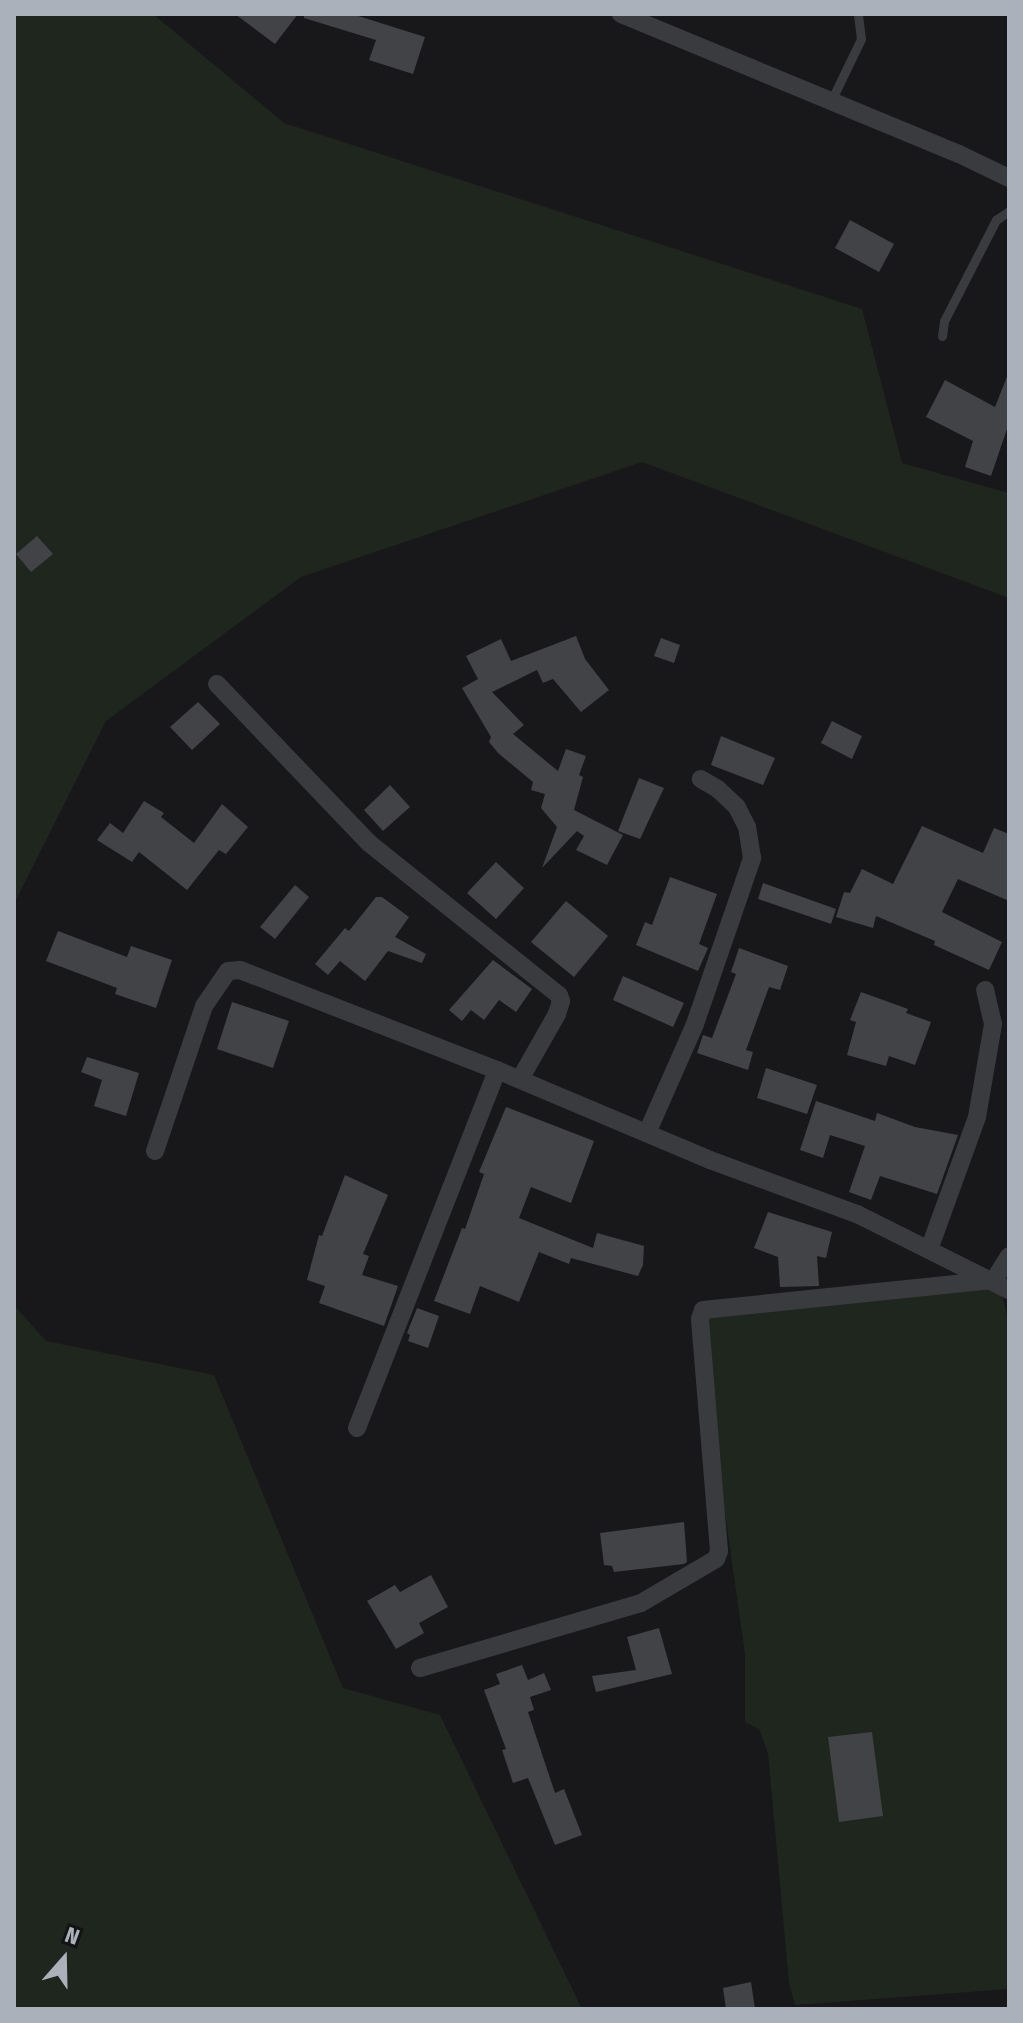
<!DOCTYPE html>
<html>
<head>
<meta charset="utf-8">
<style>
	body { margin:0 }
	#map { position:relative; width:1023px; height:2023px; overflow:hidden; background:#18181a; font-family:"Fira Sans Condensed",sans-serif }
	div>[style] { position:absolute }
	.green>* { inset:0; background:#1e261e }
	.building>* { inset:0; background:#424347 }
	.lane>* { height:9px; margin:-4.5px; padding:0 4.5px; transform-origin:4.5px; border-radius:4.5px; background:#393b3f }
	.street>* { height:18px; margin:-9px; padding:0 9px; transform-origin:9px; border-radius:9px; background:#393b3f }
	span { translate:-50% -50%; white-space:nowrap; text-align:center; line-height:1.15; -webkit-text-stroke:6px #131315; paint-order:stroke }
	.frame { position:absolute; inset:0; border:16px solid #aab1ba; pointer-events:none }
	.north { position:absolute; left:24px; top:1919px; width:80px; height:80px; -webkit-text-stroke:6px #131315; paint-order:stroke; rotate:20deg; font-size:22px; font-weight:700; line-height:32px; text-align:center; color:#aab1ba }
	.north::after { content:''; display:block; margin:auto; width:28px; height:36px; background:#aab1ba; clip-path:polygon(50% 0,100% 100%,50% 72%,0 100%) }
</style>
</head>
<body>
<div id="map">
	<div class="green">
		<i style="clip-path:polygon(14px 14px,153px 14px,284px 123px,862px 309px,902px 463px,1009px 493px,1009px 598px,642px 462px,301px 577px,106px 721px,14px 904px)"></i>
		<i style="clip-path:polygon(1000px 1286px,1009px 1324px,1009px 1989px,795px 2005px,789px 1983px,768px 1753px,759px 1729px,745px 1722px,745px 1654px,713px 1428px,705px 1303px)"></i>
		<i style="clip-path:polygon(14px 1305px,46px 1341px,214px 1375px,343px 1688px,440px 1715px,582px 2009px,14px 2009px)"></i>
	</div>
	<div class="building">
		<i style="clip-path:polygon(235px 14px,298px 14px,275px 44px)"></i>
		<i style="clip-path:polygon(304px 14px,352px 14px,425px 37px,413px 74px,369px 60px,376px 40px,304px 18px)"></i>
		<i style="clip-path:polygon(850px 220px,894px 244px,879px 272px,835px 248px)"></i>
		<i style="clip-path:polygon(1008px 374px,1009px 423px,991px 476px,965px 467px,973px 441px,926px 417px,945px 380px,995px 407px)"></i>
		<i style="clip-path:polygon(37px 536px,53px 554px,31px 572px,16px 554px)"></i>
		<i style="clip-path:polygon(576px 636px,585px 659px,609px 690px,581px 712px,553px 679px,543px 683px,537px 670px,492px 692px,524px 725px,513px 734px,558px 771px,566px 749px,586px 756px,579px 775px,583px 777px,574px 810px,623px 835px,607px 865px,576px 850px,584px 836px,577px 831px,542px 868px,557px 827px,541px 808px,545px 794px,531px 790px,533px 782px,498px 753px,489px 742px,491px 737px,462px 688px,478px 679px,466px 656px,501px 639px,511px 661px)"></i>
		<i style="clip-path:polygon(661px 638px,680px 645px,674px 663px,654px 656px)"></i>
		<i style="clip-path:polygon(198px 702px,220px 724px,192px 750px,170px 727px)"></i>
		<i style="clip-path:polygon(832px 721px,862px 736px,852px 759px,821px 743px)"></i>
		<i style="clip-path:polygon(721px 736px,775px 758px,763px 785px,711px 765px)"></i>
		<i style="clip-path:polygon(639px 778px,664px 788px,640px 839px,618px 831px)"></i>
		<i style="clip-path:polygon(390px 785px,410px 807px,383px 831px,364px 810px)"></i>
		<i style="clip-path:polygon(144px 801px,164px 813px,161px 817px,194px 843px,222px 804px,248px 827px,226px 854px,219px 850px,187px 890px,139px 852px,132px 862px,97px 840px,110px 823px,123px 833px)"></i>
		<i style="clip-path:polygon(922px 826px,983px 853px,994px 828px,1009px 834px,1009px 901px,958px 879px,942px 912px,1002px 942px,989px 970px,934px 945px,935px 941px,876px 916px,873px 928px,836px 917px,844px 892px,850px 893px,862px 869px,893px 884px)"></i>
		<i style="clip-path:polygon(496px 862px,524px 888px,496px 919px,467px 893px)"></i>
		<i style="clip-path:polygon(670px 877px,717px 894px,699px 944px,708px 948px,698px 971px,636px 945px,645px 922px,652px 925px)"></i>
		<i style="clip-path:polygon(763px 883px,836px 909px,831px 924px,758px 899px)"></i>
		<i style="clip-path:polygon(295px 885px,309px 897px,275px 939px,260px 927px)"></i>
		<i style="clip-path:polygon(376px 897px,382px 897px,409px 917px,395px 937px,426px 954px,422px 963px,388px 951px,365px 981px,340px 961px,328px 975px,315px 964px,345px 928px,349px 931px)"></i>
		<i style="clip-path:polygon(566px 901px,608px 936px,574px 977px,531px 942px)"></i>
		<i style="clip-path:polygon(58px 931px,127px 957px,131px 946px,172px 960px,156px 1008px,115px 994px,117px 988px,46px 961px)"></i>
		<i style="clip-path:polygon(739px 948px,788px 966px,780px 990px,769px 987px,746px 1050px,753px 1052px,748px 1070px,697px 1053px,703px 1035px,712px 1038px,736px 974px,731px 972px)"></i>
		<i style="clip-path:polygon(493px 960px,532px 989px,516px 1012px,499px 1000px,484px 1020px,471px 1010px,462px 1021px,449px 1010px)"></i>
		<i style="clip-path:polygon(623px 976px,684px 1003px,673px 1027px,613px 1000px)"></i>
		<i style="clip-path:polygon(861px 992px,908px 1009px,906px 1013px,931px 1022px,915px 1065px,889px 1056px,886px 1066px,847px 1055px,856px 1022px,850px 1020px)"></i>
		<i style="clip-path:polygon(232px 1002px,289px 1021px,273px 1068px,217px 1049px)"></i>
		<i style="clip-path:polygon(87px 1057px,139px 1073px,126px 1116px,94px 1106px,102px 1080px,81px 1072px)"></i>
		<i style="clip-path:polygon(766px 1068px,817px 1085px,807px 1114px,757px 1098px)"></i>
		<i style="clip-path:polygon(816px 1101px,875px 1121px,877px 1113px,915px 1127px,958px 1135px,937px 1194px,880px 1176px,871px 1200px,849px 1192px,865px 1146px,830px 1135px,823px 1158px,800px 1150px)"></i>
		<i style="clip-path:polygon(506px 1107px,594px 1141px,571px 1203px,531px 1187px,519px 1218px,593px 1248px,597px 1233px,644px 1246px,643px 1265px,638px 1276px,571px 1258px,569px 1264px,539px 1252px,519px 1302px,480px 1286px,470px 1314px,434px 1301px,462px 1228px,465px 1229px,484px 1174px,479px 1172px)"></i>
		<i style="clip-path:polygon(345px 1175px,388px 1195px,363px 1254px,369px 1256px,362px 1275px,398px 1286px,384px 1326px,319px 1303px,325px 1286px,307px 1280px,319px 1235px,322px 1236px)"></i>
		<i style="clip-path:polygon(768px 1212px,832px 1232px,826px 1258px,817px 1256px,819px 1286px,780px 1287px,778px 1257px,754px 1248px)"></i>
		<i style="clip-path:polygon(417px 1308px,439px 1316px,428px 1348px,408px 1341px,410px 1335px,407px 1333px)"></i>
		<i style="clip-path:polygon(684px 1522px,687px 1562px,684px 1564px,614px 1572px,612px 1566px,604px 1565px,600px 1533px)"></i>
		<i style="clip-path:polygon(431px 1575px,448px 1607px,419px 1623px,424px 1633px,396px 1649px,367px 1601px,395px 1585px,400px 1592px)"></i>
		<i style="clip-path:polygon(659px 1628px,672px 1674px,596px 1692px,592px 1676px,636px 1670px,627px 1637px)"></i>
		<i style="clip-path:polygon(522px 1665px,528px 1680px,544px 1673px,551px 1690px,530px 1697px,534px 1710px,528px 1712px,555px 1793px,564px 1789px,582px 1835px,555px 1845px,528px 1778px,513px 1783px,502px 1750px,506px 1749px,484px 1690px,500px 1684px,496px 1674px)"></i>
		<i style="clip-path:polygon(872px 1732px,883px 1816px,839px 1822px,828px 1737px)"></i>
		<i style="clip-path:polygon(751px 1982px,755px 2009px,726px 2009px,723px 1988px)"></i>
	</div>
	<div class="lane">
		<i style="left:831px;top:101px;width:69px;rotate:-64.2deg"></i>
		<i style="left:861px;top:39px;width:25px;rotate:-97deg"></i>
		<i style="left:942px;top:336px;width:15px;rotate:-82deg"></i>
		<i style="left:944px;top:321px;width:114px;rotate:-62.8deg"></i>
		<i style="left:996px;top:220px;width:16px;rotate:-35deg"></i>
	</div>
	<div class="street">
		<i style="left:621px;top:14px;width:366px;rotate:22.5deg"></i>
		<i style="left:959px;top:154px;width:55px;rotate:25.6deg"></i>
		<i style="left:217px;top:684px;width:220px;rotate:46.3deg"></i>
		<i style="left:369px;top:843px;width:243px;rotate:38.7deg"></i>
		<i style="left:559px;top:995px;width:6px;rotate:72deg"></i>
		<i style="left:561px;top:1001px;width:14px;rotate:107deg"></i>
		<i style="left:557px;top:1014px;width:75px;rotate:119.6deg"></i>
		<i style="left:647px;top:1133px;width:119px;rotate:-66.2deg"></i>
		<i style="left:695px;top:1024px;width:176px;rotate:-71deg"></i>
		<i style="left:752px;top:858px;width:31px;rotate:-99deg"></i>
		<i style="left:747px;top:827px;width:22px;rotate:-117deg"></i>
		<i style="left:737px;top:807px;width:26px;rotate:-137deg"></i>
		<i style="left:718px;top:789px;width:20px;rotate:-150deg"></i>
		<i style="left:155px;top:1151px;width:153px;rotate:-71.3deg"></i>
		<i style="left:204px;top:1006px;width:42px;rotate:-55.6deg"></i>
		<i style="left:228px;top:971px;width:12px;rotate:-5deg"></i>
		<i style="left:240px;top:970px;width:276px;rotate:21.3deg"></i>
		<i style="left:497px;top:1070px;width:231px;rotate:22.9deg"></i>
		<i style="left:710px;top:1160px;width:157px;rotate:20.2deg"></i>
		<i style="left:857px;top:1214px;width:170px;rotate:26.6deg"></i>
		<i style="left:930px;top:1247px;width:138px;rotate:-70.1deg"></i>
		<i style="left:977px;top:1117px;width:94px;rotate:-80.2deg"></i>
		<i style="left:993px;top:1024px;width:35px;rotate:-103deg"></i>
		<i style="left:357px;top:1428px;width:384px;rotate:-68.6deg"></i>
		<i style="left:420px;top:1668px;width:230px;rotate:-16.4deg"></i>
		<i style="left:641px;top:1603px;width:87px;rotate:-30.4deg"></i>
		<i style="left:716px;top:1559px;width:9px;rotate:-69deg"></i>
		<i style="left:719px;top:1551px;width:233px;rotate:-94.7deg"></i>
		<i style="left:700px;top:1319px;width:9px;rotate:-72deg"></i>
		<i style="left:703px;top:1310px;width:293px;rotate:-5.9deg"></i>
		<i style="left:994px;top:1280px;width:28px;rotate:-58deg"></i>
	</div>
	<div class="frame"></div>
	<div class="north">N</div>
</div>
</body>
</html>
